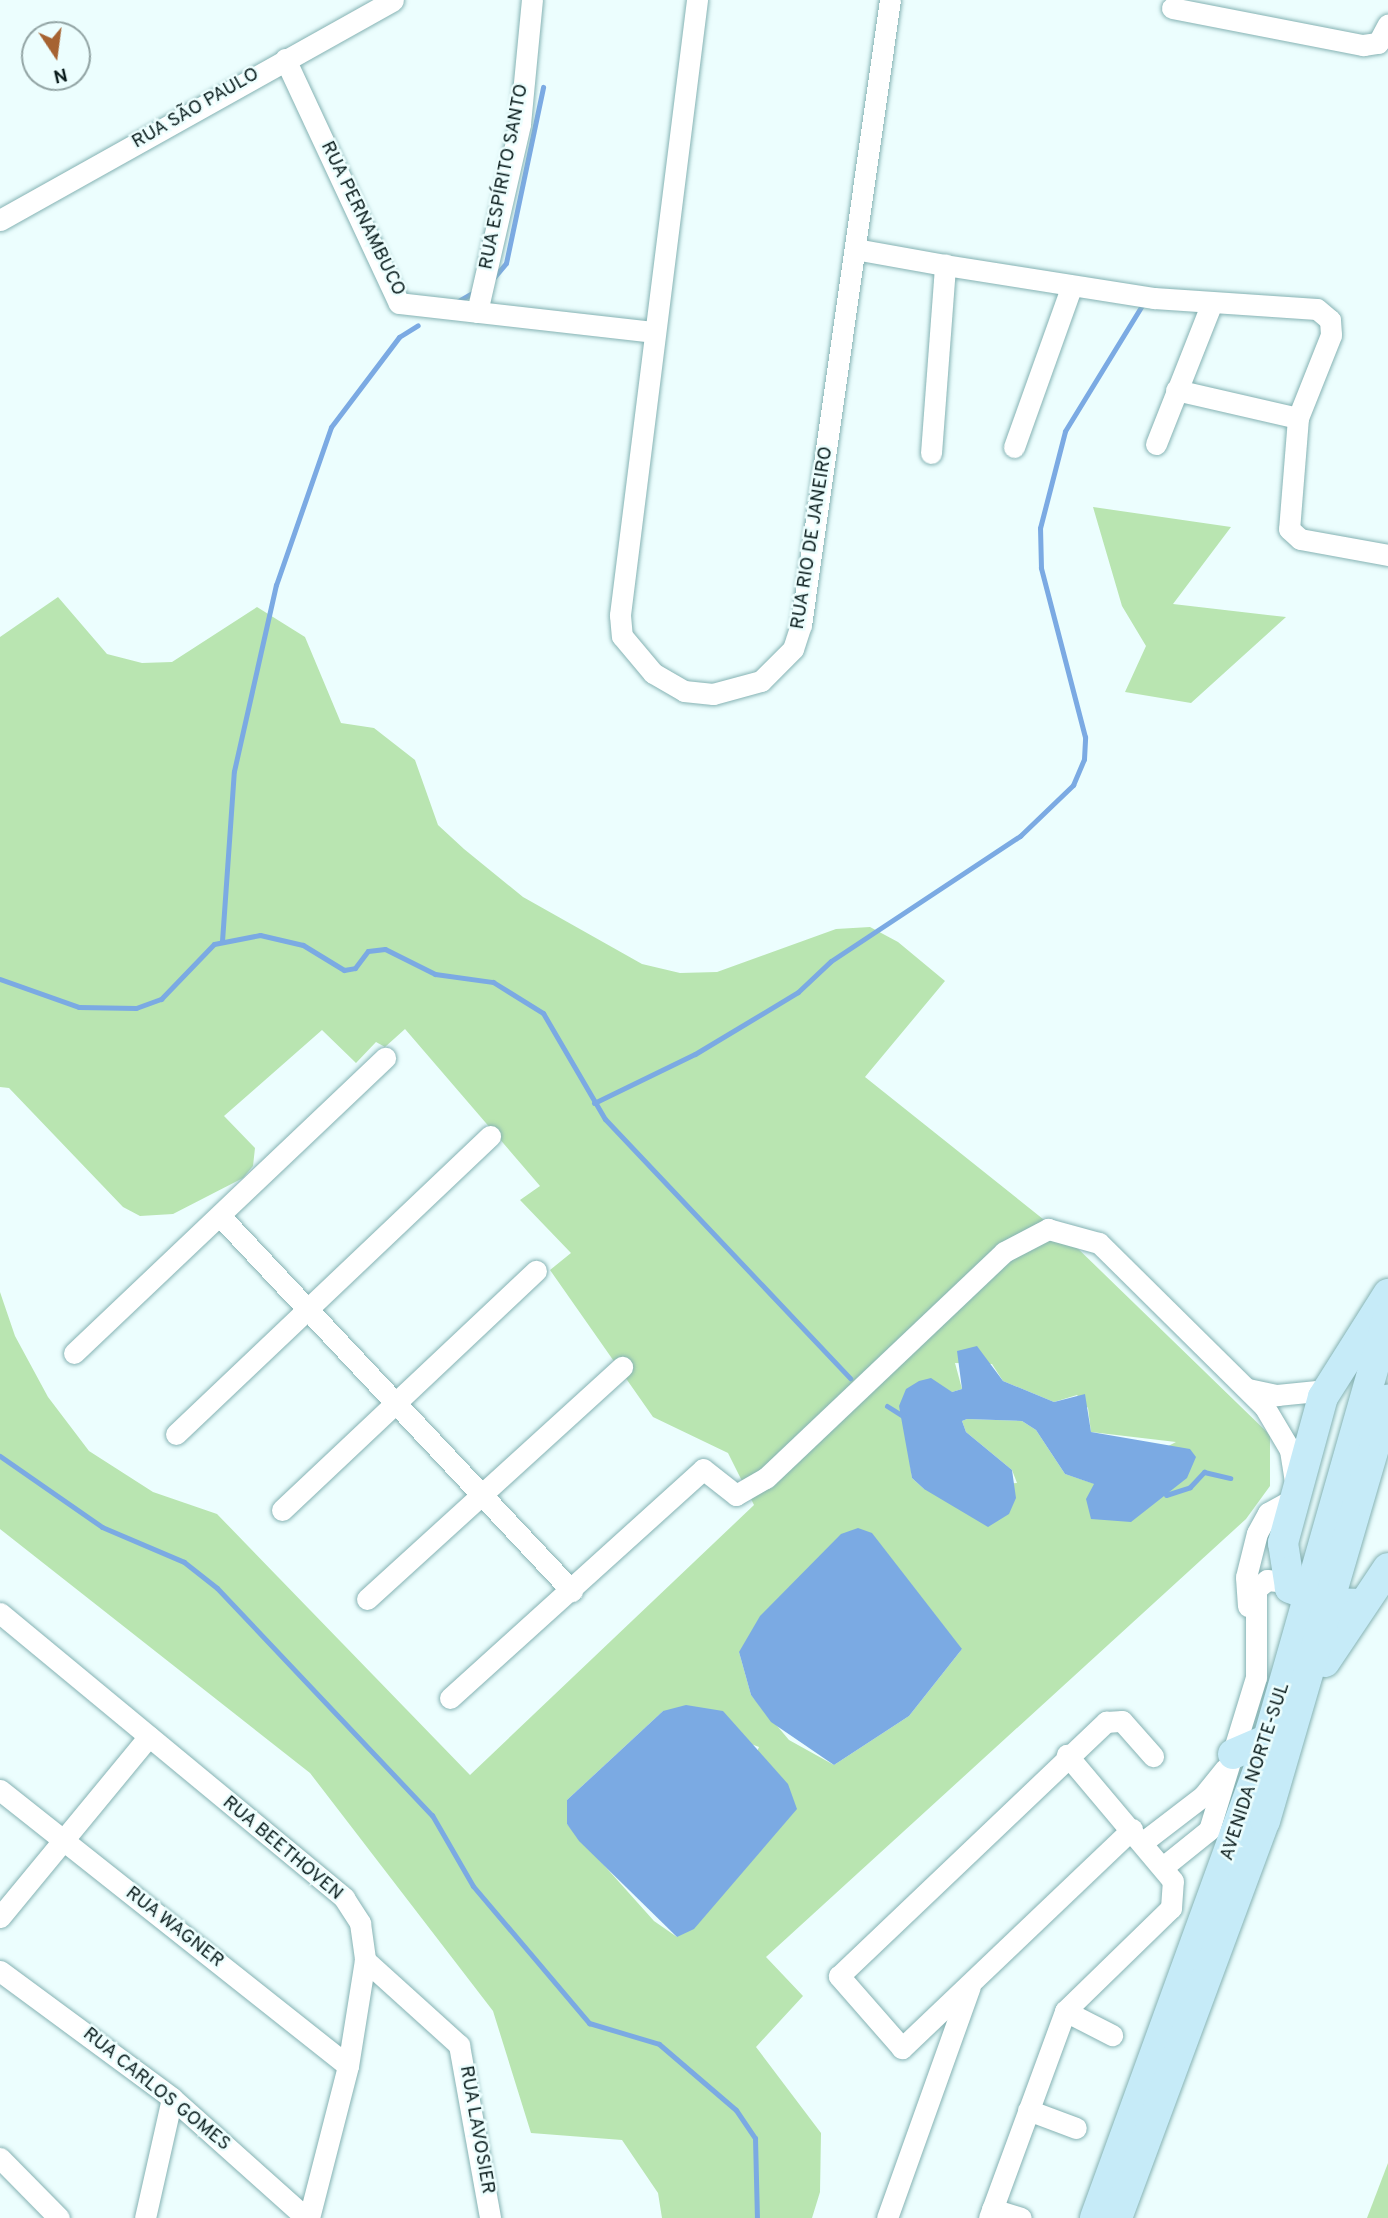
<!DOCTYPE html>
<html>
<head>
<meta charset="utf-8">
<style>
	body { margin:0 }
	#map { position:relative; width:1388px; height:2218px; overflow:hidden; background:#ecfefe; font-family:Overpass,sans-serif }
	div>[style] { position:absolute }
	.green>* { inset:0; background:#b9e5b1 }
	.water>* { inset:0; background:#7baae3 }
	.stream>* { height:5px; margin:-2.5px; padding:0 2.5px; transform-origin:2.5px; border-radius:2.5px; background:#7baae3 }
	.roads { filter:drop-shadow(0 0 2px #85b2b3) drop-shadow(0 0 2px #85b2b3) }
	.street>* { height:21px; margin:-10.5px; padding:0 10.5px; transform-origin:10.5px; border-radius:10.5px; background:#fff }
	.secondary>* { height:30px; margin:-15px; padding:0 15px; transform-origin:15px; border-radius:15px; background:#c6ebf8 }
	span { translate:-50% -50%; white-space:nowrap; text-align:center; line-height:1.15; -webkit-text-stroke:5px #ecfefe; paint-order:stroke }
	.street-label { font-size:19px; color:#0b1d1d }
	.north { position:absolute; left:21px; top:21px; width:70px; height:70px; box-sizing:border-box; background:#ecfefe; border:2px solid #92a4a4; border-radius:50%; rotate:167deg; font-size:19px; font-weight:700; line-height:28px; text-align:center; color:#0b1d1d }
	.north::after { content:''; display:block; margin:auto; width:24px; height:32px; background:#a66332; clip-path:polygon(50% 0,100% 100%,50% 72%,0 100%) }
</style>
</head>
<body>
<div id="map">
	<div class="green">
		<i style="clip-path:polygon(1093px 507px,1231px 527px,1173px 604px,1286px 617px,1191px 703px,1125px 692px,1146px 646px,1122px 606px)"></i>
		<i style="clip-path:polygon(evenodd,58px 597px,107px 654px,142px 663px,172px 662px,257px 607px,305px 637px,341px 723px,374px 728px,415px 760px,438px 825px,464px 849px,523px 897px,642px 964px,680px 973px,717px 972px,836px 929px,870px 927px,898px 942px,945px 981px,865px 1077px,1068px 1239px,1270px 1435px,1270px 1486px,1246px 1519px,766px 1957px,803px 1996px,756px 2047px,821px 2133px,820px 2192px,812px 2218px,662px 2218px,658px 2193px,622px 2140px,531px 2133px,493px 2011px,310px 1773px,0 1529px,0 1292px,15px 1336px,48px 1397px,89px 1451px,153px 1492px,217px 1514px,470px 1775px,754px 1505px,728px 1453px,653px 1417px,550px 1270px,571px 1253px,520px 1200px,540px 1186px,405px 1029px,385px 1047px,376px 1042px,356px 1063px,322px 1030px,224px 1116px,255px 1148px,253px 1166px,243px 1178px,173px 1214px,140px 1216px,123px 1207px,9px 1088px,0 1087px,0 637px,58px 597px,955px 1363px,992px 1364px,1003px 1381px,1054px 1402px,1077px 1395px,1088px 1408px,1091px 1432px,1176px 1442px,1095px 1484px,1065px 1474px,1036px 1430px,1022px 1421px,967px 1419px,962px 1421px,966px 1432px,1012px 1470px,1017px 1483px,924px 1489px,912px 1478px,908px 1448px,952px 1392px,962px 1389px,955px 1363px,58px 597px,962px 1649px,909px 1716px,834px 1765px,789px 1740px,751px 1695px,739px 1652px,962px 1649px,58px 597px,663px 1711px,759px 1747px,677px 1937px,654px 1921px,567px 1824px,567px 1800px,663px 1711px)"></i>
		<i style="clip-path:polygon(1388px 2163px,1388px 2218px,1367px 2218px)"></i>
	</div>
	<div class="water">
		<i style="clip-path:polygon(977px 1346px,1003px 1381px,1054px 1402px,1085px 1394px,1091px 1432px,1190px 1449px,1196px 1457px,1187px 1478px,1131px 1522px,1091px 1519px,1086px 1499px,1094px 1484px,1065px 1474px,1036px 1430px,1022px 1421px,967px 1419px,962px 1421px,966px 1432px,1012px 1470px,1016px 1498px,1009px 1514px,988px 1527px,924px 1489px,912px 1478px,899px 1406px,906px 1389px,919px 1381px,931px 1378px,952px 1392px,962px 1389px,957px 1351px)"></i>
		<i style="clip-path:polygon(858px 1528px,872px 1533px,962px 1649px,909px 1716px,834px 1765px,771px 1722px,751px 1695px,739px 1652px,760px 1616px,841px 1534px)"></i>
		<i style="clip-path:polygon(686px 1705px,723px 1711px,788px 1784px,797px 1809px,694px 1929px,677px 1937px,579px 1841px,567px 1824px,567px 1800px,663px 1711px)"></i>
	</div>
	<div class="stream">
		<i style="left:491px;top:281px;width:23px;rotate:-50deg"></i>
		<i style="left:506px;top:263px;width:180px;rotate:-78.1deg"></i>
		<i style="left:455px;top:303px;width:22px;rotate:-30deg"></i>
		<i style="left:222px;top:941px;width:170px;rotate:-86deg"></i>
		<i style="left:234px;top:771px;width:191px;rotate:-77.3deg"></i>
		<i style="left:276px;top:585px;width:167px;rotate:-70.8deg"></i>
		<i style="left:331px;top:427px;width:113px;rotate:-52.9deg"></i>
		<i style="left:399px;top:337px;width:22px;rotate:-32deg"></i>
		<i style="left:0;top:979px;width:84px;rotate:19.5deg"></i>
		<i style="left:79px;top:1007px;width:57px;rotate:1deg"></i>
		<i style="left:136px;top:1008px;width:27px;rotate:-20deg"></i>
		<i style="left:161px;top:999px;width:76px;rotate:-46.1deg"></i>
		<i style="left:214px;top:944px;width:47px;rotate:-11.1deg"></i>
		<i style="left:260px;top:935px;width:44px;rotate:13.1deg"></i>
		<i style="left:303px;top:945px;width:48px;rotate:31.4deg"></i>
		<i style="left:344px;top:970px;width:11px;rotate:-10deg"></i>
		<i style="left:355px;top:968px;width:21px;rotate:-53deg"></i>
		<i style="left:368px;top:951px;width:17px;rotate:-7deg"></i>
		<i style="left:385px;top:949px;width:56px;rotate:26.6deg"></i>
		<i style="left:435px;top:974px;width:59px;rotate:7.9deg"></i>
		<i style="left:493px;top:982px;width:59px;rotate:31.8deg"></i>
		<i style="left:543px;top:1013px;width:123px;rotate:59.7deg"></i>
		<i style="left:605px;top:1119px;width:357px;rotate:46.6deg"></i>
		<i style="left:594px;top:1103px;width:112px;rotate:-25.9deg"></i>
		<i style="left:695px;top:1054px;width:120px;rotate:-31deg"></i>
		<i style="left:798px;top:992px;width:45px;rotate:-43.2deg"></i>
		<i style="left:831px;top:961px;width:227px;rotate:-33.5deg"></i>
		<i style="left:1020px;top:836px;width:74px;rotate:-43.9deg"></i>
		<i style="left:1073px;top:785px;width:28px;rotate:-67deg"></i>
		<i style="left:1084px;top:759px;width:22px;rotate:-87deg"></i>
		<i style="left:1085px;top:737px;width:175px;rotate:-104.6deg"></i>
		<i style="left:1041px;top:568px;width:40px;rotate:-91.4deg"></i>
		<i style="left:1040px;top:528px;width:100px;rotate:-75.5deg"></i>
		<i style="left:1065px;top:431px;width:151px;rotate:-58.5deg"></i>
		<i style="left:887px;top:1406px;width:19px;rotate:32deg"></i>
		<i style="left:0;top:1456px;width:124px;rotate:34.8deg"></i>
		<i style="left:102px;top:1527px;width:89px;rotate:23.1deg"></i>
		<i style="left:184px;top:1562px;width:42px;rotate:38.2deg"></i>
		<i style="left:217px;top:1588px;width:313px;rotate:46.6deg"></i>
		<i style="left:432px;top:1815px;width:82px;rotate:60deg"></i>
		<i style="left:473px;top:1886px;width:180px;rotate:49.7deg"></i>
		<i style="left:589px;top:2023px;width:73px;rotate:16.7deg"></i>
		<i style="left:659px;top:2044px;width:101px;rotate:40.6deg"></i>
		<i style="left:736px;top:2110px;width:34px;rotate:56deg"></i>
		<i style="left:755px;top:2138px;width:80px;rotate:88.6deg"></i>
		<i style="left:1166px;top:1495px;width:25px;rotate:-18deg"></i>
		<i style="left:1190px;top:1487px;width:21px;rotate:-47deg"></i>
		<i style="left:1204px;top:1472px;width:27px;rotate:13deg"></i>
	</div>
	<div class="roads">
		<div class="street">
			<i style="left:697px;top:0;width:620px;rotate:97.14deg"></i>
			<i style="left:620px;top:615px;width:21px;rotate:85deg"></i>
			<i style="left:622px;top:636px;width:48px;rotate:50deg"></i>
			<i style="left:653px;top:673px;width:36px;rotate:30deg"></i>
			<i style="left:684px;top:691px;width:29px;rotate:6deg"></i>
			<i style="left:713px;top:694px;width:50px;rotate:-15.2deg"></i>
			<i style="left:761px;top:681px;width:45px;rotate:-45deg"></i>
			<i style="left:793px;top:649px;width:25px;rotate:-72deg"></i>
			<i style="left:801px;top:625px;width:631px;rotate:-81.9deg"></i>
			<i style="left:1172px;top:8px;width:195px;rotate:11deg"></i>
			<i style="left:1363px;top:45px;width:15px;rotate:-8deg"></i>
			<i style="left:1378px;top:43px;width:21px;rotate:-62deg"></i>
			<i style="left:285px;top:59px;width:269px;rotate:65deg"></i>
			<i style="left:399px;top:303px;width:256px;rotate:6.5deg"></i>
			<i style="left:0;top:220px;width:450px;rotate:-29.2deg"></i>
			<i style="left:855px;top:249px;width:91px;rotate:10.1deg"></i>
			<i style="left:477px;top:312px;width:193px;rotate:-77.1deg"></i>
			<i style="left:520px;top:124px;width:125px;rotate:-84.5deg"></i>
			<i style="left:1176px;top:390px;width:125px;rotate:12.9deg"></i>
			<i style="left:1156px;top:444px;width:149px;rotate:-68.4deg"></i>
			<i style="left:1014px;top:447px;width:169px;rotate:-70.3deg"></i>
			<i style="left:931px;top:453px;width:189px;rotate:-85.7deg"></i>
			<i style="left:945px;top:265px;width:212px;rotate:9deg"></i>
			<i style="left:1154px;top:298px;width:163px;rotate:3.9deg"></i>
			<i style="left:1317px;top:309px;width:17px;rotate:40deg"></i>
			<i style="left:1330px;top:320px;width:15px;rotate:86deg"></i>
			<i style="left:1331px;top:335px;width:89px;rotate:111.7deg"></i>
			<i style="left:1298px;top:418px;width:111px;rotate:94.6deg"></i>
			<i style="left:1289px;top:529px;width:15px;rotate:42deg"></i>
			<i style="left:1300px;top:539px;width:89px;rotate:10.3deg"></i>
			<i style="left:221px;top:1217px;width:513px;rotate:46.82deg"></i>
			<i style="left:74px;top:1353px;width:429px;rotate:-43.5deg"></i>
			<i style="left:1248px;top:1389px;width:30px;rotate:12deg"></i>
			<i style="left:1277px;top:1395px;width:50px;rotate:-5.7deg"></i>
			<i style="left:176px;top:1434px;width:433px;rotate:-43.5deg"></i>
			<i style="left:282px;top:1510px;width:349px;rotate:-43.3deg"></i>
			<i style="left:367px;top:1599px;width:345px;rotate:-42.3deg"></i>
			<i style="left:1248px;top:1606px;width:29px;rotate:-94deg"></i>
			<i style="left:1246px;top:1577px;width:45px;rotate:-76deg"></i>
			<i style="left:1257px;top:1533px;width:23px;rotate:-61deg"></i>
			<i style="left:1268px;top:1513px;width:26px;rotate:-29deg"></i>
			<i style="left:0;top:1613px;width:447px;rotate:39.6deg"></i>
			<i style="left:344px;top:1898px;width:30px;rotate:57deg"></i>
			<i style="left:360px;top:1923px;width:37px;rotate:82deg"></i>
			<i style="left:365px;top:1960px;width:107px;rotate:99.1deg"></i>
			<i style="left:348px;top:2066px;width:157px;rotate:104.4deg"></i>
			<i style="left:450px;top:1698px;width:341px;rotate:-42.1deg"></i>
			<i style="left:703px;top:1469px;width:42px;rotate:38.2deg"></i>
			<i style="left:736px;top:1495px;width:34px;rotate:-30deg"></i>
			<i style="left:766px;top:1478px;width:328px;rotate:-43.5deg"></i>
			<i style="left:1004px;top:1252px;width:50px;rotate:-27.6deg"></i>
			<i style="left:1048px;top:1229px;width:53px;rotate:15.4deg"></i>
			<i style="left:1099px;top:1243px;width:232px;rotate:44.7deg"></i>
			<i style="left:1264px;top:1406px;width:51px;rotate:59.4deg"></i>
			<i style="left:1290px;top:1450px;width:32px;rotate:81deg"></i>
			<i style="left:0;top:1790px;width:444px;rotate:38.4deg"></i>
			<i style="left:1132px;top:1829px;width:318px;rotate:136.4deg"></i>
			<i style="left:902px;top:2048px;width:96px;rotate:-131.2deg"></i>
			<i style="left:839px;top:1976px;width:369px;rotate:-43.6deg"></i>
			<i style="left:1106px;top:1722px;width:16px;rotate:-4deg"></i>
			<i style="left:1122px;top:1721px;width:47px;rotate:48.5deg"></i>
			<i style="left:1143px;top:1842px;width:76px;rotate:-37.5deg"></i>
			<i style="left:1203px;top:1796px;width:35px;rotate:-51deg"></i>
			<i style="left:1163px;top:1867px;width:59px;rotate:-38.8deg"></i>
			<i style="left:1209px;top:1830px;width:160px;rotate:-72.9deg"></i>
			<i style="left:1256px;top:1677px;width:88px;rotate:-90deg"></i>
			<i style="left:1256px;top:1589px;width:14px;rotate:-39deg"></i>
			<i style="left:1267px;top:1580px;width:18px;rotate:6deg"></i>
			<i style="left:0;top:1917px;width:234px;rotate:-50.5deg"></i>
			<i style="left:365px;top:1960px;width:127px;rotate:42.1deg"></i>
			<i style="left:459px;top:2045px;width:176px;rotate:79.8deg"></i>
			<i style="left:0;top:1971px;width:214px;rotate:36.4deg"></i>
			<i style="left:172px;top:2098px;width:180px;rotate:41.8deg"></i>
			<i style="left:1065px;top:2011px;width:53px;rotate:27.1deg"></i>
			<i style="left:1028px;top:2110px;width:51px;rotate:20.6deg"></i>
			<i style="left:0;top:2158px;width:84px;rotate:45.5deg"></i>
			<i style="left:992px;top:2209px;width:30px;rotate:17deg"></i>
			<i style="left:145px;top:2218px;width:123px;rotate:-77.3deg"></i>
			<i style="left:887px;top:2218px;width:246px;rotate:-70.3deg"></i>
			<i style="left:989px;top:2218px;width:221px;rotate:-69.8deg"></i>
			<i style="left:1065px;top:2011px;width:148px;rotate:-44.2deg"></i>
			<i style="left:1171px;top:1908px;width:27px;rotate:-86deg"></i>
			<i style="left:1173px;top:1881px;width:165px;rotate:-130.1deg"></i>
		</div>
		<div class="secondary">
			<i style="left:1361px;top:1604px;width:31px;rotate:-178deg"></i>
			<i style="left:1330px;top:1603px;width:43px;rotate:-159.4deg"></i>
			<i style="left:1290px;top:1588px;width:46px;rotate:-98.8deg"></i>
			<i style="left:1283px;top:1543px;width:151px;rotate:-74.7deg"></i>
			<i style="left:1323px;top:1397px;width:122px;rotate:-57.7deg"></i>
			<i style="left:1325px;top:1662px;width:113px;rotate:-56.2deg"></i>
			<i style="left:1233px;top:1754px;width:38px;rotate:-23deg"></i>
			<i style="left:1095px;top:2218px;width:492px;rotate:-70deg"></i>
			<i style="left:1263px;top:1756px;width:457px;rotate:-74.1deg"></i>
			<i style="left:1117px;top:2218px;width:424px;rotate:-69.6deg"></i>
			<i style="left:1265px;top:1821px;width:439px;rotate:-73.7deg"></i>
		</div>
	</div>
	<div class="street-label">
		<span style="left:196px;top:109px;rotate:-30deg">RUA SÃO PAULO</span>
		<span style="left:505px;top:177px;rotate:-79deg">RUA ESPÍRITO SANTO</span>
		<span style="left:362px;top:219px;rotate:64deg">RUA PERNAMBUCO</span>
		<span style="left:813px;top:538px;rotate:-81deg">RUA RIO DE JANEIRO</span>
		<span style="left:1256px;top:1772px;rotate:-72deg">AVENIDA NORTE-SUL</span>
		<span style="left:282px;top:1849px;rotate:40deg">RUA BEETHOVEN</span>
		<span style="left:174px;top:1928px;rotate:38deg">RUA WAGNER</span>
		<span style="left:156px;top:2090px;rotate:39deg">RUA CARLOS GOMES</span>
		<span style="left:476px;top:2130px;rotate:80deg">RUA LAVOSIER</span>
	</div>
	<div class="north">N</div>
</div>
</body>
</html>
